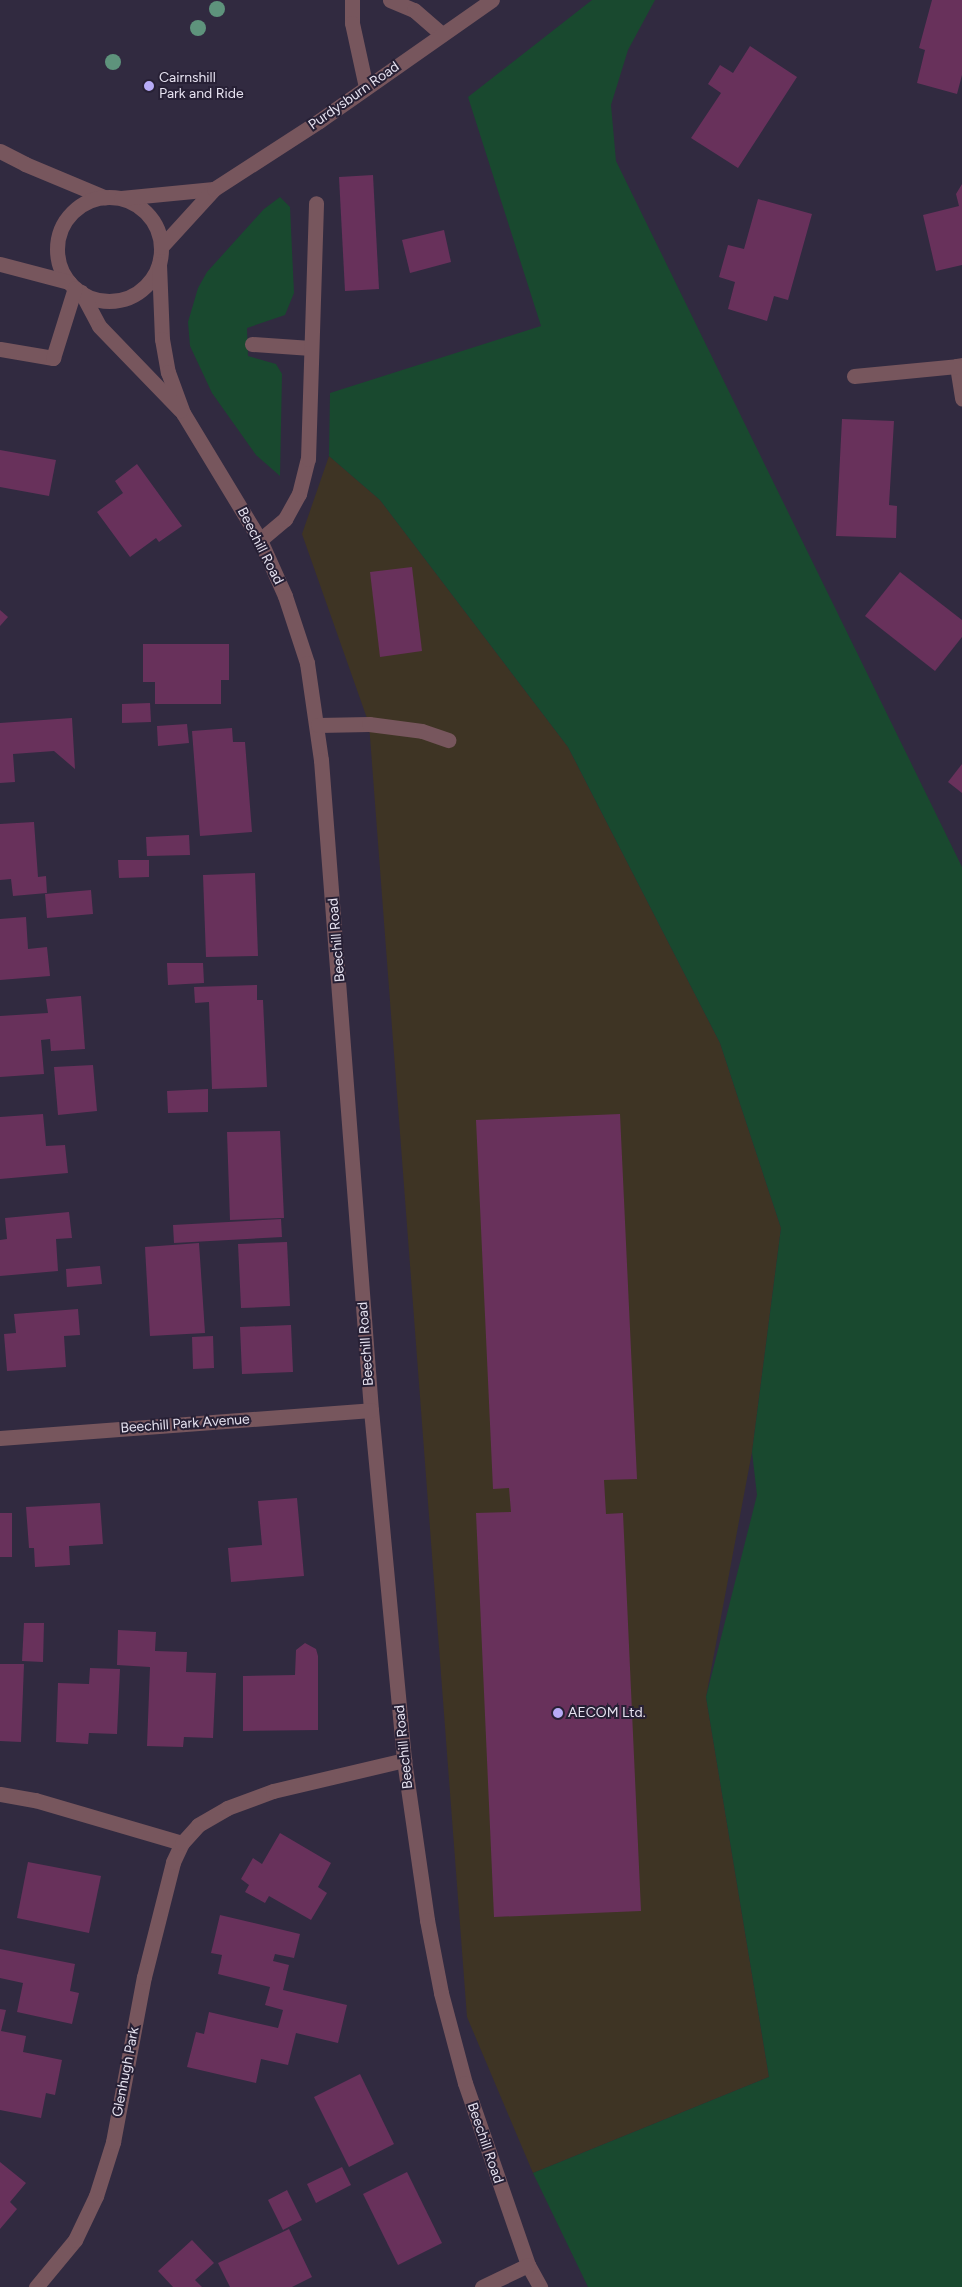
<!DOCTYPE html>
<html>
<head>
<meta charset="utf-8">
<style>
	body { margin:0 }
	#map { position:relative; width:962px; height:2287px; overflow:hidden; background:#312a40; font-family:Figtree,sans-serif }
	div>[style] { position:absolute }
	.commercial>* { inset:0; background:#3e3424 }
	.green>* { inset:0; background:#19492f }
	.building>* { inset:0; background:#68315b }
	.minor>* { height:15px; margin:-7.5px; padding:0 7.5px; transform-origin:7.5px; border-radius:7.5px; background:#77565d }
	.minor>.ring { margin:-7.5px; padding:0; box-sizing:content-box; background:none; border:15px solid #77565d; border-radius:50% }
	.trees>* { width:16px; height:16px; margin:-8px; border-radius:50%; background:#5e937c }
	.dots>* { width:14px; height:14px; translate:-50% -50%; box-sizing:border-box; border:2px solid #272035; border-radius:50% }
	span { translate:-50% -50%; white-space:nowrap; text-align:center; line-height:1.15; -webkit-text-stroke:4px #272035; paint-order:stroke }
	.poi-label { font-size:14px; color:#e6e2f0 }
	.left { translate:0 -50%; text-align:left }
	.street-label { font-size:14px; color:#e6e2f0 }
</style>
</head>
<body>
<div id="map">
	<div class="commercial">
		<i style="clip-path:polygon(329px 456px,380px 500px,568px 747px,720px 1043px,781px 1228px,752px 1452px,706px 1697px,769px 2077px,533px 2173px,467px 2017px,369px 724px,302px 534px)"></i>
	</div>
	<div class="green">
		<i style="clip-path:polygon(592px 0,655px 0,628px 50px,611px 105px,616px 161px,962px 867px,962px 2287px,588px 2287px,533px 2173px,769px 2077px,706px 1697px,757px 1495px,752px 1452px,781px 1228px,720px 1043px,568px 747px,380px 500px,329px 456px,330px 393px,541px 326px,468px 97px)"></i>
		<i style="clip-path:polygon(280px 197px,290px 207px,294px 293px,285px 315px,247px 328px,248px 356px,276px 364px,282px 374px,280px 476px,256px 455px,212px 393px,190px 346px,188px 322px,198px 288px,207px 272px,264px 209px)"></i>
	</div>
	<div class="building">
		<i style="clip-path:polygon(932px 0,962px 0,962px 75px,957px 94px,917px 83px,925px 50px,919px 48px)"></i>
		<i style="clip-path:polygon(750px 46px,797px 77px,738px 168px,691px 138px,721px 93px,708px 84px,720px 65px,733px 73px)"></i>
		<i style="clip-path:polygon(373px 175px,379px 289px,345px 291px,339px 177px)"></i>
		<i style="clip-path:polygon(962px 184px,962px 265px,936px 271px,923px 215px,959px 206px,956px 194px)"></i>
		<i style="clip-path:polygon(758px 199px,812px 214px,788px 300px,774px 296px,767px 321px,728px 309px,735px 282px,719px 277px,728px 245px,744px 249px)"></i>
		<i style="clip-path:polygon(444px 230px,451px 262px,410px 273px,402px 240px)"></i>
		<i style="clip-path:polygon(842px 419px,894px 421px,889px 505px,897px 506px,896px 538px,836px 536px)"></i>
		<i style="clip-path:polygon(0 450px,56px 460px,49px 496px,0 487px)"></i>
		<i style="clip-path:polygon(137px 464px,182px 526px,159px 542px,156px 538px,130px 557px,97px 512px,123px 493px,115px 481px)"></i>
		<i style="clip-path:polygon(412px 567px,422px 651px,380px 657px,370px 572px)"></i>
		<i style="clip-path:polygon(900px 572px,962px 620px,962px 637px,935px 671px,865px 616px)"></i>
		<i style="clip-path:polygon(0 610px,8px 617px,0 626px)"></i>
		<i style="clip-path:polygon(143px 644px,229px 644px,229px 680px,221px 680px,221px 704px,155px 704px,155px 682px,143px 682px)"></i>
		<i style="clip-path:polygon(150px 703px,151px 722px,122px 723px,122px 704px)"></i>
		<i style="clip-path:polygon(72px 718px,75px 769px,54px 751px,13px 754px,15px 782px,0 783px,0 723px)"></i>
		<i style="clip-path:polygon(187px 724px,189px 743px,158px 746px,157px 726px)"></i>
		<i style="clip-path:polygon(232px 728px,233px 742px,245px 742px,252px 832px,200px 836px,192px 731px)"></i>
		<i style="clip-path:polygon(962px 764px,962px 793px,948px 782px)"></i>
		<i style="clip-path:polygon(34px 822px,38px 877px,46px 876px,47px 893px,13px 896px,11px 879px,0 880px,0 824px)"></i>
		<i style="clip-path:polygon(189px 835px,190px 855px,147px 856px,146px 837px)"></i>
		<i style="clip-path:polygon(118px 860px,149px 860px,149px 877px,119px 878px)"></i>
		<i style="clip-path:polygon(255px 873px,258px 956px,206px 957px,203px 875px)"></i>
		<i style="clip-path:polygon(91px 890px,93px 914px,47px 918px,45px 894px)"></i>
		<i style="clip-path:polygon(26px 917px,28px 949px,47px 947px,50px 976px,0 980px,0 919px)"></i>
		<i style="clip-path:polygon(167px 963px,203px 963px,204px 983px,168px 985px)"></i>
		<i style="clip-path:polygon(257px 985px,257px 1000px,263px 1000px,267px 1087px,212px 1089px,209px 1002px,195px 1003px,194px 987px)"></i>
		<i style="clip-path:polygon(81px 996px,85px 1049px,51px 1051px,50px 1039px,41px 1040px,44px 1074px,0 1077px,0 1016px,48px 1013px,46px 999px)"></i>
		<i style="clip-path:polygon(93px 1065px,97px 1111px,58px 1115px,54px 1067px)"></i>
		<i style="clip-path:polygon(208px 1089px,208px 1112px,168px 1113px,167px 1091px)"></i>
		<i style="clip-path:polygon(43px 1114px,46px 1146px,65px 1145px,68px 1173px,0 1179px,0 1117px)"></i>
		<i style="clip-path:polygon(620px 1114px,637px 1479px,604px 1480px,606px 1514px,623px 1513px,641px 1911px,494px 1917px,476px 1513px,511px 1512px,509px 1488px,493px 1489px,476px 1120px)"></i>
		<i style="clip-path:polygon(280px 1131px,284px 1218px,230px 1220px,227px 1132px)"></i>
		<i style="clip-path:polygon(69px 1212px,72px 1238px,56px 1239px,58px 1271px,0 1276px,0 1240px,7px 1239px,5px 1218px)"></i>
		<i style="clip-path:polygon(281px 1219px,282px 1237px,174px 1243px,173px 1225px)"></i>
		<i style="clip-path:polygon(287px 1242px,290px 1306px,241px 1308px,238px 1244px)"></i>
		<i style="clip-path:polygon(199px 1243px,205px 1333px,150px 1336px,145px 1247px)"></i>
		<i style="clip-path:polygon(100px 1266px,102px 1284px,67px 1287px,66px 1269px)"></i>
		<i style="clip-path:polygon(78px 1309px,80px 1335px,64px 1336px,66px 1367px,7px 1371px,4px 1334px,16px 1333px,14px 1314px)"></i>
		<i style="clip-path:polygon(291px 1325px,293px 1372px,242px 1374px,240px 1327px)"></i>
		<i style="clip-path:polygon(213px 1336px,214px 1368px,193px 1369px,192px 1337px)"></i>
		<i style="clip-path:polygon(297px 1498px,304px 1576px,231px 1582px,228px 1548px,262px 1545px,258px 1501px)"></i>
		<i style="clip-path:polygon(100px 1503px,103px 1544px,69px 1546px,70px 1565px,35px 1567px,34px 1548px,29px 1548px,26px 1507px)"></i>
		<i style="clip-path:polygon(0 1513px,12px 1513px,12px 1557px,0 1557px)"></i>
		<i style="clip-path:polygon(24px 1623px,44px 1623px,43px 1662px,22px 1661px)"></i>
		<i style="clip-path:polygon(118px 1630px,156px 1632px,155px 1651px,187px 1652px,186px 1672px,216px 1673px,213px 1738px,184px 1737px,183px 1747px,147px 1746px,150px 1667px,117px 1665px)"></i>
		<i style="clip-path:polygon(305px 1643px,316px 1649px,318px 1656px,318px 1730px,243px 1731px,243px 1676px,295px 1675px,296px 1650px)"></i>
		<i style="clip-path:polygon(0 1664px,24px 1664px,21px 1742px,0 1741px)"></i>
		<i style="clip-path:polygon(90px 1668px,120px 1669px,117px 1734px,89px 1733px,88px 1744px,56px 1742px,58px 1683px,89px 1684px)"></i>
		<i style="clip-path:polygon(280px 1833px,331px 1863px,318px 1887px,327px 1893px,311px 1920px,269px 1896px,265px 1903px,245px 1892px,249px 1885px,241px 1879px,253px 1858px,262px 1864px)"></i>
		<i style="clip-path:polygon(28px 1862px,101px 1876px,89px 1933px,17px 1918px)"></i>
		<i style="clip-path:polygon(220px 1915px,300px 1934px,294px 1958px,275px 1954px,273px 1961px,289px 1965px,283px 1990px,347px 2005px,338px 2043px,296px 2033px,288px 2065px,261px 2059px,256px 2083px,187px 2067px,196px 2032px,204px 2034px,209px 2012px,278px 2028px,283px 2010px,265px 2005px,270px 1987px,218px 1974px,222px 1955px,211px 1953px)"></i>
		<i style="clip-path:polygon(0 1949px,75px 1964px,70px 1991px,79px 1993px,72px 2024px,17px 2012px,23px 1983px,0 1978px)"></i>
		<i style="clip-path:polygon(0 2009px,6px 2010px,1px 2031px,26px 2036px,23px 2052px,62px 2060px,55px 2095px,46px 2093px,41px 2118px,0 2110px)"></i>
		<i style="clip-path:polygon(360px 2074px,394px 2144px,349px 2167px,314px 2097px)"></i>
		<i style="clip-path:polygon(0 2162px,26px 2183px,10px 2202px,17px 2209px,0 2229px)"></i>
		<i style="clip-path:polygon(342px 2167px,351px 2185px,316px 2203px,307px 2184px)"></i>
		<i style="clip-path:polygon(407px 2172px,442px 2243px,398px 2265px,363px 2194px)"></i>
		<i style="clip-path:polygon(287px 2190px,302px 2220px,283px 2230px,268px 2200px)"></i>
		<i style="clip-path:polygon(289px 2229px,312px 2277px,292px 2287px,230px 2287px,218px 2263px)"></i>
		<i style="clip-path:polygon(192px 2240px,214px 2263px,195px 2280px,202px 2287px,173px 2287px,158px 2271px)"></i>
	</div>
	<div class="minor">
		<i style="left:352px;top:0;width:23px;rotate:90deg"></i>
		<i style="left:352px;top:23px;width:66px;rotate:77.7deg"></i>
		<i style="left:390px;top:0;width:26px;rotate:23deg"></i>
		<i style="left:414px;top:10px;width:37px;rotate:41deg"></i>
		<i style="left:0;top:151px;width:28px;rotate:27deg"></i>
		<i style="left:25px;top:164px;width:86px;rotate:22.7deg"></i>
		<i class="ring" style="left:57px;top:197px;width:89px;height:89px"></i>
		<i style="left:121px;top:198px;width:93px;rotate:-5.5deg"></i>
		<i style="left:161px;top:247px;width:79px;rotate:-47.6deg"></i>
		<i style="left:214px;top:189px;width:125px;rotate:-32.9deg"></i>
		<i style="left:319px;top:121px;width:211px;rotate:-35deg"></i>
		<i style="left:0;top:264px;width:71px;rotate:14.6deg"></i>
		<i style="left:159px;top:264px;width:75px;rotate:87.7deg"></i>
		<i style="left:162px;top:339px;width:34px;rotate:80deg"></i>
		<i style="left:168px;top:372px;width:44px;rotate:69.9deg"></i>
		<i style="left:183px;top:413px;width:149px;rotate:58.8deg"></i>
		<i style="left:260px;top:540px;width:61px;rotate:65.9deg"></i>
		<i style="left:285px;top:596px;width:71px;rotate:71.8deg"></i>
		<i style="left:307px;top:663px;width:98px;rotate:81.8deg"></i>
		<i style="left:321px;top:760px;width:652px;rotate:85.6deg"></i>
		<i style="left:371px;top:1410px;width:352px;rotate:84.6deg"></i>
		<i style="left:404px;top:1760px;width:162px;rotate:81.8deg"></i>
		<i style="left:427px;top:1920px;width:74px;rotate:79.1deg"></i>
		<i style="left:441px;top:1993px;width:93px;rotate:75.1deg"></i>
		<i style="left:465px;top:2083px;width:193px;rotate:70.9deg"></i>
		<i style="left:528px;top:2265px;width:25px;rotate:61deg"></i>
		<i style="left:81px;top:292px;width:38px;rotate:62deg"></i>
		<i style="left:99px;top:326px;width:117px;rotate:46deg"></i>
		<i style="left:252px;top:344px;width:59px;rotate:3.9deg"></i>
		<i style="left:0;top:349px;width:54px;rotate:9.6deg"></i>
		<i style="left:53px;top:358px;width:73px;rotate:-72.6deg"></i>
		<i style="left:962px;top:365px;width:5px;rotate:169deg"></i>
		<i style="left:957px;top:366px;width:33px;rotate:81deg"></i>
		<i style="left:854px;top:376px;width:103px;rotate:-5.5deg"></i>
		<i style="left:260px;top:540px;width:33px;rotate:-40deg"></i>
		<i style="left:285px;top:519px;width:29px;rotate:-61deg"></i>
		<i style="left:299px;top:494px;width:36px;rotate:-76deg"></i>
		<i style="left:308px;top:459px;width:256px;rotate:-88.2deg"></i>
		<i style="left:318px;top:725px;width:51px;rotate:-1.1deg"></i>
		<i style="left:369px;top:724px;width:53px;rotate:7.5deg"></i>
		<i style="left:422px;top:731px;width:28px;rotate:19deg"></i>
		<i style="left:0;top:1438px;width:372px;rotate:-4.3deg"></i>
		<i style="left:0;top:1794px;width:36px;rotate:10deg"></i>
		<i style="left:35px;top:1800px;width:153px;rotate:16.3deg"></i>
		<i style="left:36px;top:2287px;width:61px;rotate:-50.3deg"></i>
		<i style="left:75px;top:2240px;width:49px;rotate:-64.5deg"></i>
		<i style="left:96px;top:2196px;width:57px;rotate:-72.5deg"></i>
		<i style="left:113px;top:2142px;width:168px;rotate:-79.4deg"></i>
		<i style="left:144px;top:1977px;width:119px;rotate:-75.8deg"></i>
		<i style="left:173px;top:1862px;width:21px;rotate:-65deg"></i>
		<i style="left:182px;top:1843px;width:24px;rotate:-48deg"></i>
		<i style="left:198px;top:1825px;width:34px;rotate:-30deg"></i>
		<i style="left:227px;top:1808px;width:49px;rotate:-20.3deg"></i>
		<i style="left:273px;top:1791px;width:135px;rotate:-13.3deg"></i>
		<i style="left:482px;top:2287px;width:51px;rotate:-25.6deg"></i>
	</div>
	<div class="trees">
		<i style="left:217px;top:9px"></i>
		<i style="left:198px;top:28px"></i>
		<i style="left:113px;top:62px"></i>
	</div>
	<div class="dots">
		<i style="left:149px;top:86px;background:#b7abf7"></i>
		<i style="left:558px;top:1713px;background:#b7abf7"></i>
	</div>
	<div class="poi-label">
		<span class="left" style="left:159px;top:86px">Cairnshill<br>Park and Ride</span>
		<span class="left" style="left:568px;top:1713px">AECOM Ltd.</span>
	</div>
	<div class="street-label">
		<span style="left:354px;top:96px;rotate:-35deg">Purdysburn Road</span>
		<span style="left:260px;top:546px;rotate:63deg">Beechill Road</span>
		<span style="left:337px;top:940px;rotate:-95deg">Beechill Road</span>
		<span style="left:366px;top:1344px;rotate:-94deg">Beechill Road</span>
		<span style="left:185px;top:1424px;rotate:-4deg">Beechill Park Avenue</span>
		<span style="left:404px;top:1747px;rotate:-96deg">Beechill Road</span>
		<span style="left:126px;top:2072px;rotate:-79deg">Glenhugh Park</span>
		<span style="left:485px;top:2143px;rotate:71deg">Beechill Road</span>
	</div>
</div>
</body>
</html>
